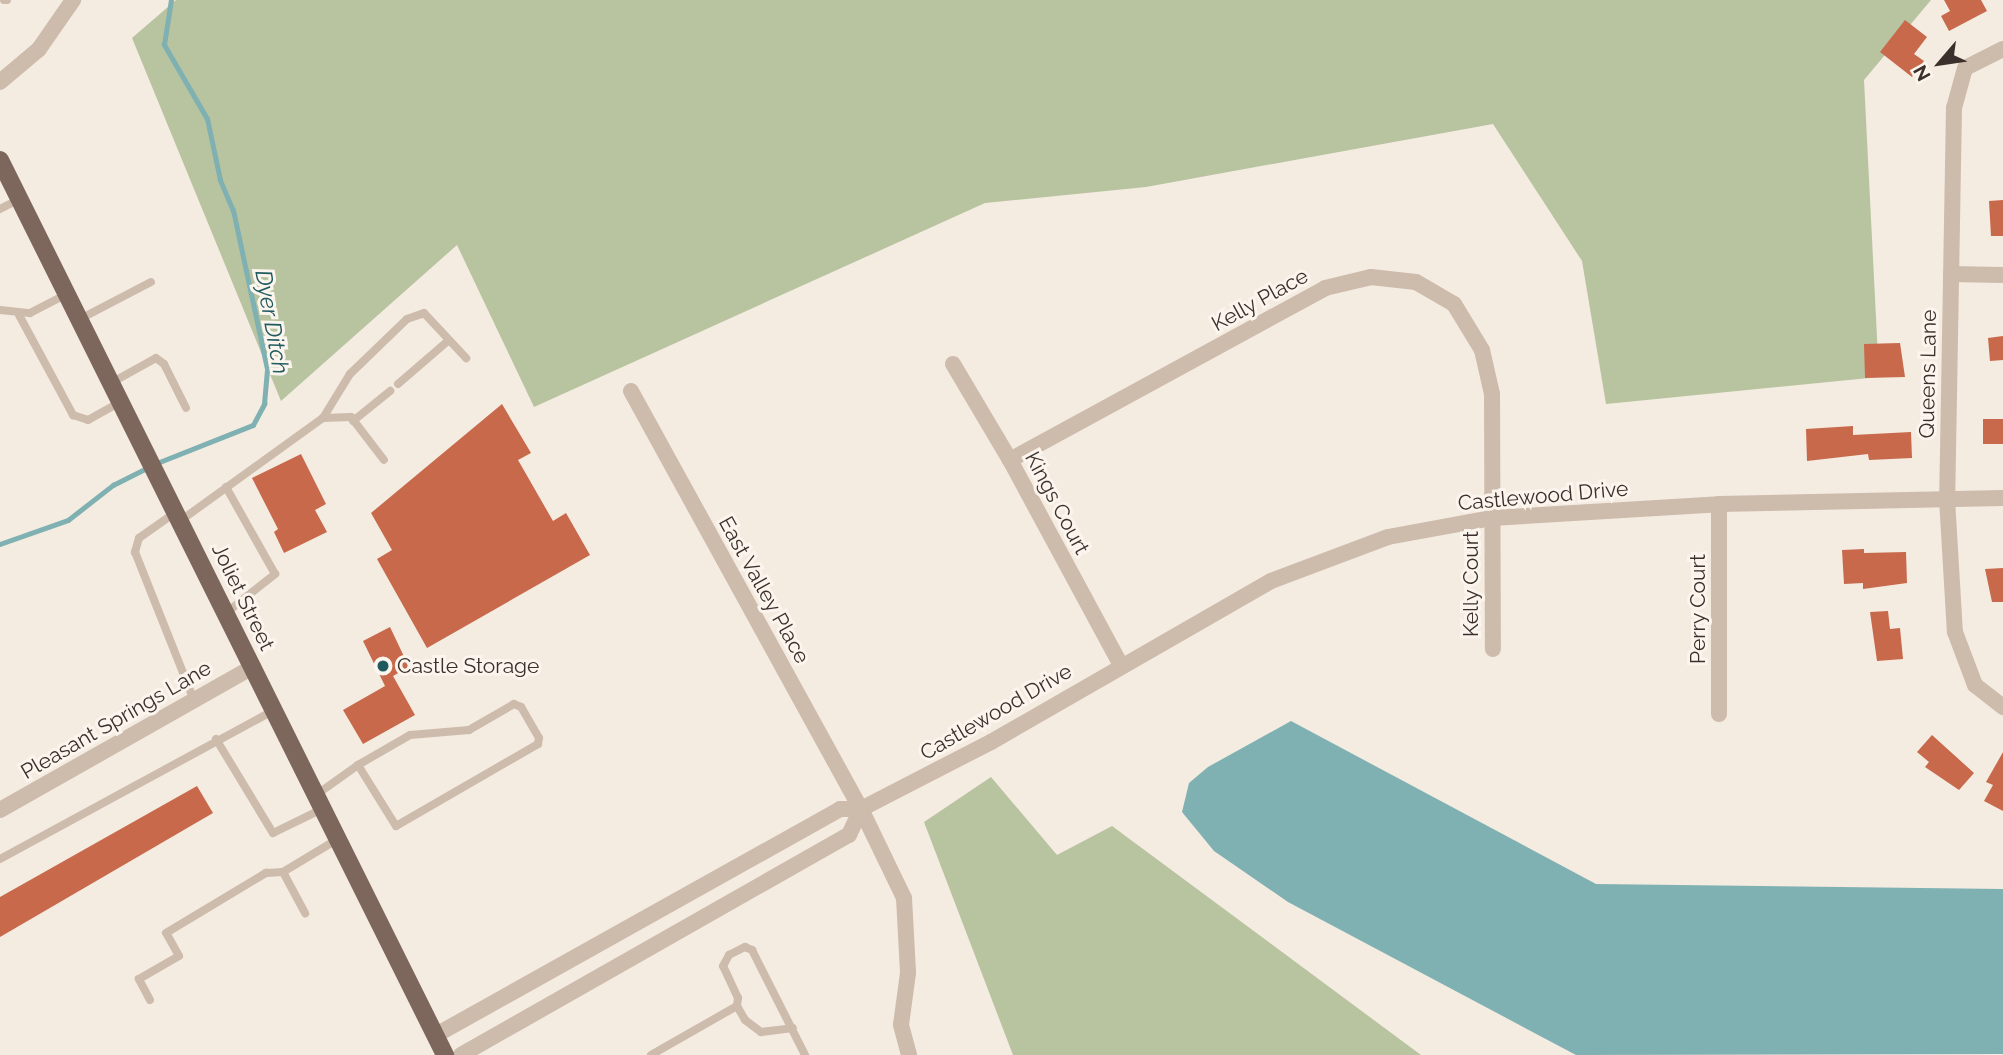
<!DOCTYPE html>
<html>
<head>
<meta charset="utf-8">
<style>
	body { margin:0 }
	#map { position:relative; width:2003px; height:1055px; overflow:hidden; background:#f4ebe1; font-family:Raleway,sans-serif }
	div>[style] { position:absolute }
	.green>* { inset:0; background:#b8c4a0 }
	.water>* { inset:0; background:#7fb0b2 }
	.stream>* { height:4.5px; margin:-2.25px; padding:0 2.25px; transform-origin:2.25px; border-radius:2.25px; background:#7fb0b2 }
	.building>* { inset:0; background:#c8694b }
	.lane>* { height:8px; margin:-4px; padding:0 4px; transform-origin:4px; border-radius:4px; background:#cdbbac }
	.street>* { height:16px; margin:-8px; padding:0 8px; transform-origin:8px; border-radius:8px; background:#cdbbac }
	.primary>* { height:18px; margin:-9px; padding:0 9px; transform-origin:9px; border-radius:9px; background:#7d675c }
	.dots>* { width:19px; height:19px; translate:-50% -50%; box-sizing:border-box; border:4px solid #fbf5ee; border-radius:50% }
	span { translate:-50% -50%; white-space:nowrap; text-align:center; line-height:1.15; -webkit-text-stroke:6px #fbf5ee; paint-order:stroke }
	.street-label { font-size:21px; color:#3b302b }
	.poi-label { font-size:21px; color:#3b302b }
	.left { translate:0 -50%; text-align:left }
	.water-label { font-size:23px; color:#1f5a5e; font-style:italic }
	.north { position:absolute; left:1905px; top:28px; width:70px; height:70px; -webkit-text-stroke:5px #fbf5ee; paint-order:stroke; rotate:241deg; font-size:19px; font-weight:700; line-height:28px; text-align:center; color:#3b302b }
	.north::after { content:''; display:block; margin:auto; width:24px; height:32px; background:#3b302b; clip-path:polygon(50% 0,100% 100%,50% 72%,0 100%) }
</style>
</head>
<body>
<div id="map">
	<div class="green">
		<i style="clip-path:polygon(176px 0,1931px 0,1864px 80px,1879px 377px,1606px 404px,1582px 261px,1493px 124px,1146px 187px,985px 203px,534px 407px,457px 245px,281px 401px,132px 38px)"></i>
		<i style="clip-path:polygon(991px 777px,1057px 855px,1112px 826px,1421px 1055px,1013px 1055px,924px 822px)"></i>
	</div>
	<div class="water">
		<i style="clip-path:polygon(1291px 721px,1596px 884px,2003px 889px,2003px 1054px,1576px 1055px,1288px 902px,1214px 851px,1182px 812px,1189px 783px,1208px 767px)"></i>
	</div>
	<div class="stream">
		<i style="left:157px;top:463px;width:103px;rotate:-21.6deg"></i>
		<i style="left:253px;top:425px;width:24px;rotate:-62deg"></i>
		<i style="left:264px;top:404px;width:35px;rotate:-85deg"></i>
		<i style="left:267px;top:369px;width:162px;rotate:-102.1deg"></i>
		<i style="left:233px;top:211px;width:34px;rotate:-113deg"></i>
		<i style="left:220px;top:180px;width:62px;rotate:-102deg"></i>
		<i style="left:207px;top:119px;width:86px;rotate:-120.2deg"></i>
		<i style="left:164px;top:45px;width:46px;rotate:-81.2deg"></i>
		<i style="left:0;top:544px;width:72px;rotate:-19.4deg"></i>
		<i style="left:68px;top:520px;width:57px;rotate:-37.9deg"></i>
		<i style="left:113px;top:485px;width:40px;rotate:-26.6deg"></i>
	</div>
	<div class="building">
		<i style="clip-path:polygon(1944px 0,1981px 0,1987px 11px,1949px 31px,1941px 16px,1950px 11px)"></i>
		<i style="clip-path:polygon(1905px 20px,1927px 37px,1914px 54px,1924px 61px,1912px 77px,1880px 52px)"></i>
		<i style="clip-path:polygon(2003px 200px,2003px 236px,1991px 236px,1989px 201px)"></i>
		<i style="clip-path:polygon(2003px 336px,2003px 360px,1990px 361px,1988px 338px)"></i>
		<i style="clip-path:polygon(1900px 343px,1905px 377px,1865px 378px,1864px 344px)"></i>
		<i style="clip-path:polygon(502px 404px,531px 453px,518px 460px,553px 521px,566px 513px,590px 555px,427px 648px,377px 559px,392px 550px,371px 513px)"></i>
		<i style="clip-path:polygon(1983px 419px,2003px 419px,2003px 444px,1983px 444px)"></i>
		<i style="clip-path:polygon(1853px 426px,1853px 435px,1911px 432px,1912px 458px,1869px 460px,1868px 454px,1807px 461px,1806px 429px)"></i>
		<i style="clip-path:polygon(301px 454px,326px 504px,315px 510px,327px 532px,284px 553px,274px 532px,278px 529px,252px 478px)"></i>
		<i style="clip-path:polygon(1864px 549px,1864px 553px,1906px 552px,1907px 583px,1863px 589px,1863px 583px,1844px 584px,1842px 550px)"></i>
		<i style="clip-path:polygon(2003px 568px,2003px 602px,1992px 602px,1985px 569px)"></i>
		<i style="clip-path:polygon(1888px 611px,1890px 629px,1900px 628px,1903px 659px,1877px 661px,1870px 612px)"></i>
		<i style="clip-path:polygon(390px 627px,409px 667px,393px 676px,415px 715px,363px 744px,343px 710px,385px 686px,363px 641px)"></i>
		<i style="clip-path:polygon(1932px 735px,1974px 773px,1959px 790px,1925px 767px,1929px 762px,1917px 752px)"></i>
		<i style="clip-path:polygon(2003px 752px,2003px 811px,1984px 801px,1993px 785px,1986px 782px)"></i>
		<i style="clip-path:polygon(197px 786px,213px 813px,0 937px,0 897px)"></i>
	</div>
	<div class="lane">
		<i style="left:4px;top:0;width:3px"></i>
		<i style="left:0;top:209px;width:22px;rotate:-27deg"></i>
		<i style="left:0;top:310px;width:30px;rotate:6deg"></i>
		<i style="left:30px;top:313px;width:42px;rotate:-27.2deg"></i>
		<i style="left:19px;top:315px;width:114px;rotate:61.6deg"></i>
		<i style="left:73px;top:415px;width:16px;rotate:18deg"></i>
		<i style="left:88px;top:420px;width:38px;rotate:-29deg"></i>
		<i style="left:80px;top:319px;width:80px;rotate:-27.5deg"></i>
		<i style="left:111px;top:383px;width:51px;rotate:-29.1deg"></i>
		<i style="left:156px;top:358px;width:10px;rotate:37deg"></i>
		<i style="left:164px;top:364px;width:49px;rotate:63.4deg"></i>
		<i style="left:398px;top:384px;width:67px;rotate:-40.8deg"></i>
		<i style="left:323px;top:418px;width:28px;rotate:-2deg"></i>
		<i style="left:351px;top:417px;width:54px;rotate:52.5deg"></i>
		<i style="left:353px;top:421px;width:48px;rotate:-39deg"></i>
		<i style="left:176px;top:512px;width:45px;rotate:144.9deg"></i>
		<i style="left:139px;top:538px;width:15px;rotate:106deg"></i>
		<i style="left:135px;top:552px;width:159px;rotate:68.3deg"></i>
		<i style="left:180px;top:521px;width:176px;rotate:-35.8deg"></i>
		<i style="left:323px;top:418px;width:52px;rotate:-58.5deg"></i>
		<i style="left:350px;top:374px;width:79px;rotate:-44deg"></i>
		<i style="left:407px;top:319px;width:18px;rotate:-19deg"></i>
		<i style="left:424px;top:313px;width:62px;rotate:47deg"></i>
		<i style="left:226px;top:613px;width:63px;rotate:-38.5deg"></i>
		<i style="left:275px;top:574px;width:100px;rotate:-119.4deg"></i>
		<i style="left:216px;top:739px;width:110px;rotate:58.8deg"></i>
		<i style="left:273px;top:833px;width:55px;rotate:-26.1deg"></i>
		<i style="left:316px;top:795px;width:52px;rotate:-35.5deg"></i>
		<i style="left:358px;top:765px;width:72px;rotate:58.1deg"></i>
		<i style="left:396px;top:826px;width:164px;rotate:-30deg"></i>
		<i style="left:538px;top:744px;width:6px;rotate:-81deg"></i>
		<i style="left:539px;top:738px;width:36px;rotate:-120deg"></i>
		<i style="left:521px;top:707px;width:8px;rotate:-157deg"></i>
		<i style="left:514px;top:704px;width:52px;rotate:150deg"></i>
		<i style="left:469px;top:730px;width:59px;rotate:175.2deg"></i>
		<i style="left:410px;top:735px;width:60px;rotate:150deg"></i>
		<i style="left:0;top:859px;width:312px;rotate:-28.5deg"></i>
		<i style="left:283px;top:872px;width:47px;rotate:61.8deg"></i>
		<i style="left:150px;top:1000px;width:24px;rotate:-118deg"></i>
		<i style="left:139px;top:979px;width:46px;rotate:-29.9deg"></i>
		<i style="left:179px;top:956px;width:26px;rotate:-119deg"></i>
		<i style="left:166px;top:933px;width:117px;rotate:-31deg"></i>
		<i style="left:266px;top:873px;width:17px;rotate:-3deg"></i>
		<i style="left:283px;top:872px;width:64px;rotate:-31deg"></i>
		<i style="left:737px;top:1006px;width:16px;rotate:60deg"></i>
		<i style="left:745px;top:1020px;width:20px;rotate:37deg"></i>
		<i style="left:761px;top:1032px;width:32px;rotate:-7deg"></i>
		<i style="left:651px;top:1055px;width:99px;rotate:-29.7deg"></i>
		<i style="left:737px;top:1006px;width:8px;rotate:-83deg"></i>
		<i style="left:738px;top:998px;width:35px;rotate:-115deg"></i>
		<i style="left:723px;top:966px;width:13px;rotate:-61deg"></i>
		<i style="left:729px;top:955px;width:18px;rotate:-27deg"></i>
		<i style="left:745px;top:947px;width:8px;rotate:23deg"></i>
		<i style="left:752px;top:950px;width:118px;rotate:63.2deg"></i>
	</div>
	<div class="street">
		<i style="left:2003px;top:49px;width:42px;rotate:153.4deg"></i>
		<i style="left:1965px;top:68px;width:41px;rotate:105.4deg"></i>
		<i style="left:1954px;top:108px;width:391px;rotate:91deg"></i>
		<i style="left:1947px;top:499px;width:133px;rotate:86.6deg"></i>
		<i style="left:1955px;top:632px;width:57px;rotate:69.3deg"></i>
		<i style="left:1975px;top:685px;width:36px;rotate:38deg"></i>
		<i style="left:0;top:82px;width:51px;rotate:-40.2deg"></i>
		<i style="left:39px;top:49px;width:60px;rotate:-55.2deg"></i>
		<i style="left:1951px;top:274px;width:52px;rotate:1.1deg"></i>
		<i style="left:953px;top:364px;width:112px;rotate:59.3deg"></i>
		<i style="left:1010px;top:460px;width:233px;rotate:61.6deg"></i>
		<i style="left:631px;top:391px;width:477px;rotate:61.2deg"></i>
		<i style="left:861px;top:809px;width:99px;rotate:64.2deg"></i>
		<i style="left:904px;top:898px;width:75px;rotate:86.9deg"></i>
		<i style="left:908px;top:973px;width:52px;rotate:97.7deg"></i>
		<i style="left:901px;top:1025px;width:31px;rotate:75deg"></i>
		<i style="left:1010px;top:460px;width:359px;rotate:-28.6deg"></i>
		<i style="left:1325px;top:288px;width:47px;rotate:-13.4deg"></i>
		<i style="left:1371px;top:277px;width:45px;rotate:6.3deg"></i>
		<i style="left:1416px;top:282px;width:44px;rotate:30.1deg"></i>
		<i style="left:1454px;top:304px;width:54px;rotate:58.7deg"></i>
		<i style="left:1482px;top:350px;width:45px;rotate:77.2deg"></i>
		<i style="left:1492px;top:394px;width:255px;rotate:89.8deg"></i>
		<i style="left:1719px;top:714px;width:210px;rotate:-90deg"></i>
		<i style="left:0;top:810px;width:291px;rotate:-29.5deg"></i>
		<i style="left:436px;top:1035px;width:463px;rotate:-29.2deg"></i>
		<i style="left:840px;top:809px;width:21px"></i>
		<i style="left:861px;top:809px;width:146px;rotate:-27.3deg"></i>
		<i style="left:991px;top:742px;width:323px;rotate:-29.9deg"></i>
		<i style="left:1271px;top:581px;width:125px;rotate:-20.6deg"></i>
		<i style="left:1388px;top:537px;width:106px;rotate:-10.4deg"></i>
		<i style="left:1492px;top:518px;width:227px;rotate:-3.5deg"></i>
		<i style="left:1719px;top:504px;width:284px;rotate:-1.2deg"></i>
		<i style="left:461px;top:1055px;width:446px;rotate:-29.6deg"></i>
		<i style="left:849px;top:835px;width:29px;rotate:-65deg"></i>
	</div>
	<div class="primary">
		<i style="left:0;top:160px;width:1000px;rotate:63.56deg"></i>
	</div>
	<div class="dots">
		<i style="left:383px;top:666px;background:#1f5a5e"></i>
	</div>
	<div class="street-label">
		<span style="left:1260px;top:300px;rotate:-29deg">Kelly Place</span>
		<span style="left:1928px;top:374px;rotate:-89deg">Queens Lane</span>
		<span style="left:1543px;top:496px;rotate:-5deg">Castlewood Drive</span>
		<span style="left:1057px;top:503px;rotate:62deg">Kings Court</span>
		<span style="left:1471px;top:584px;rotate:-90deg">Kelly Court</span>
		<span style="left:764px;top:590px;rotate:61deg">East Valley Place</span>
		<span style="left:243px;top:597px;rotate:64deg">Joliet Street</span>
		<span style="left:1698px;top:609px;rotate:-90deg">Perry Court</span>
		<span style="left:996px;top:712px;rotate:-30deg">Castlewood Drive</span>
		<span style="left:116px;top:720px;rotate:-30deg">Pleasant Springs Lane</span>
	</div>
	<div class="poi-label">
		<span class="left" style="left:397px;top:666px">Castle Storage</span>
	</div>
	<div class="water-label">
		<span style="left:272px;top:322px;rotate:80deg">Dyer Ditch</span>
	</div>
	<div class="north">N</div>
</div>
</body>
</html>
